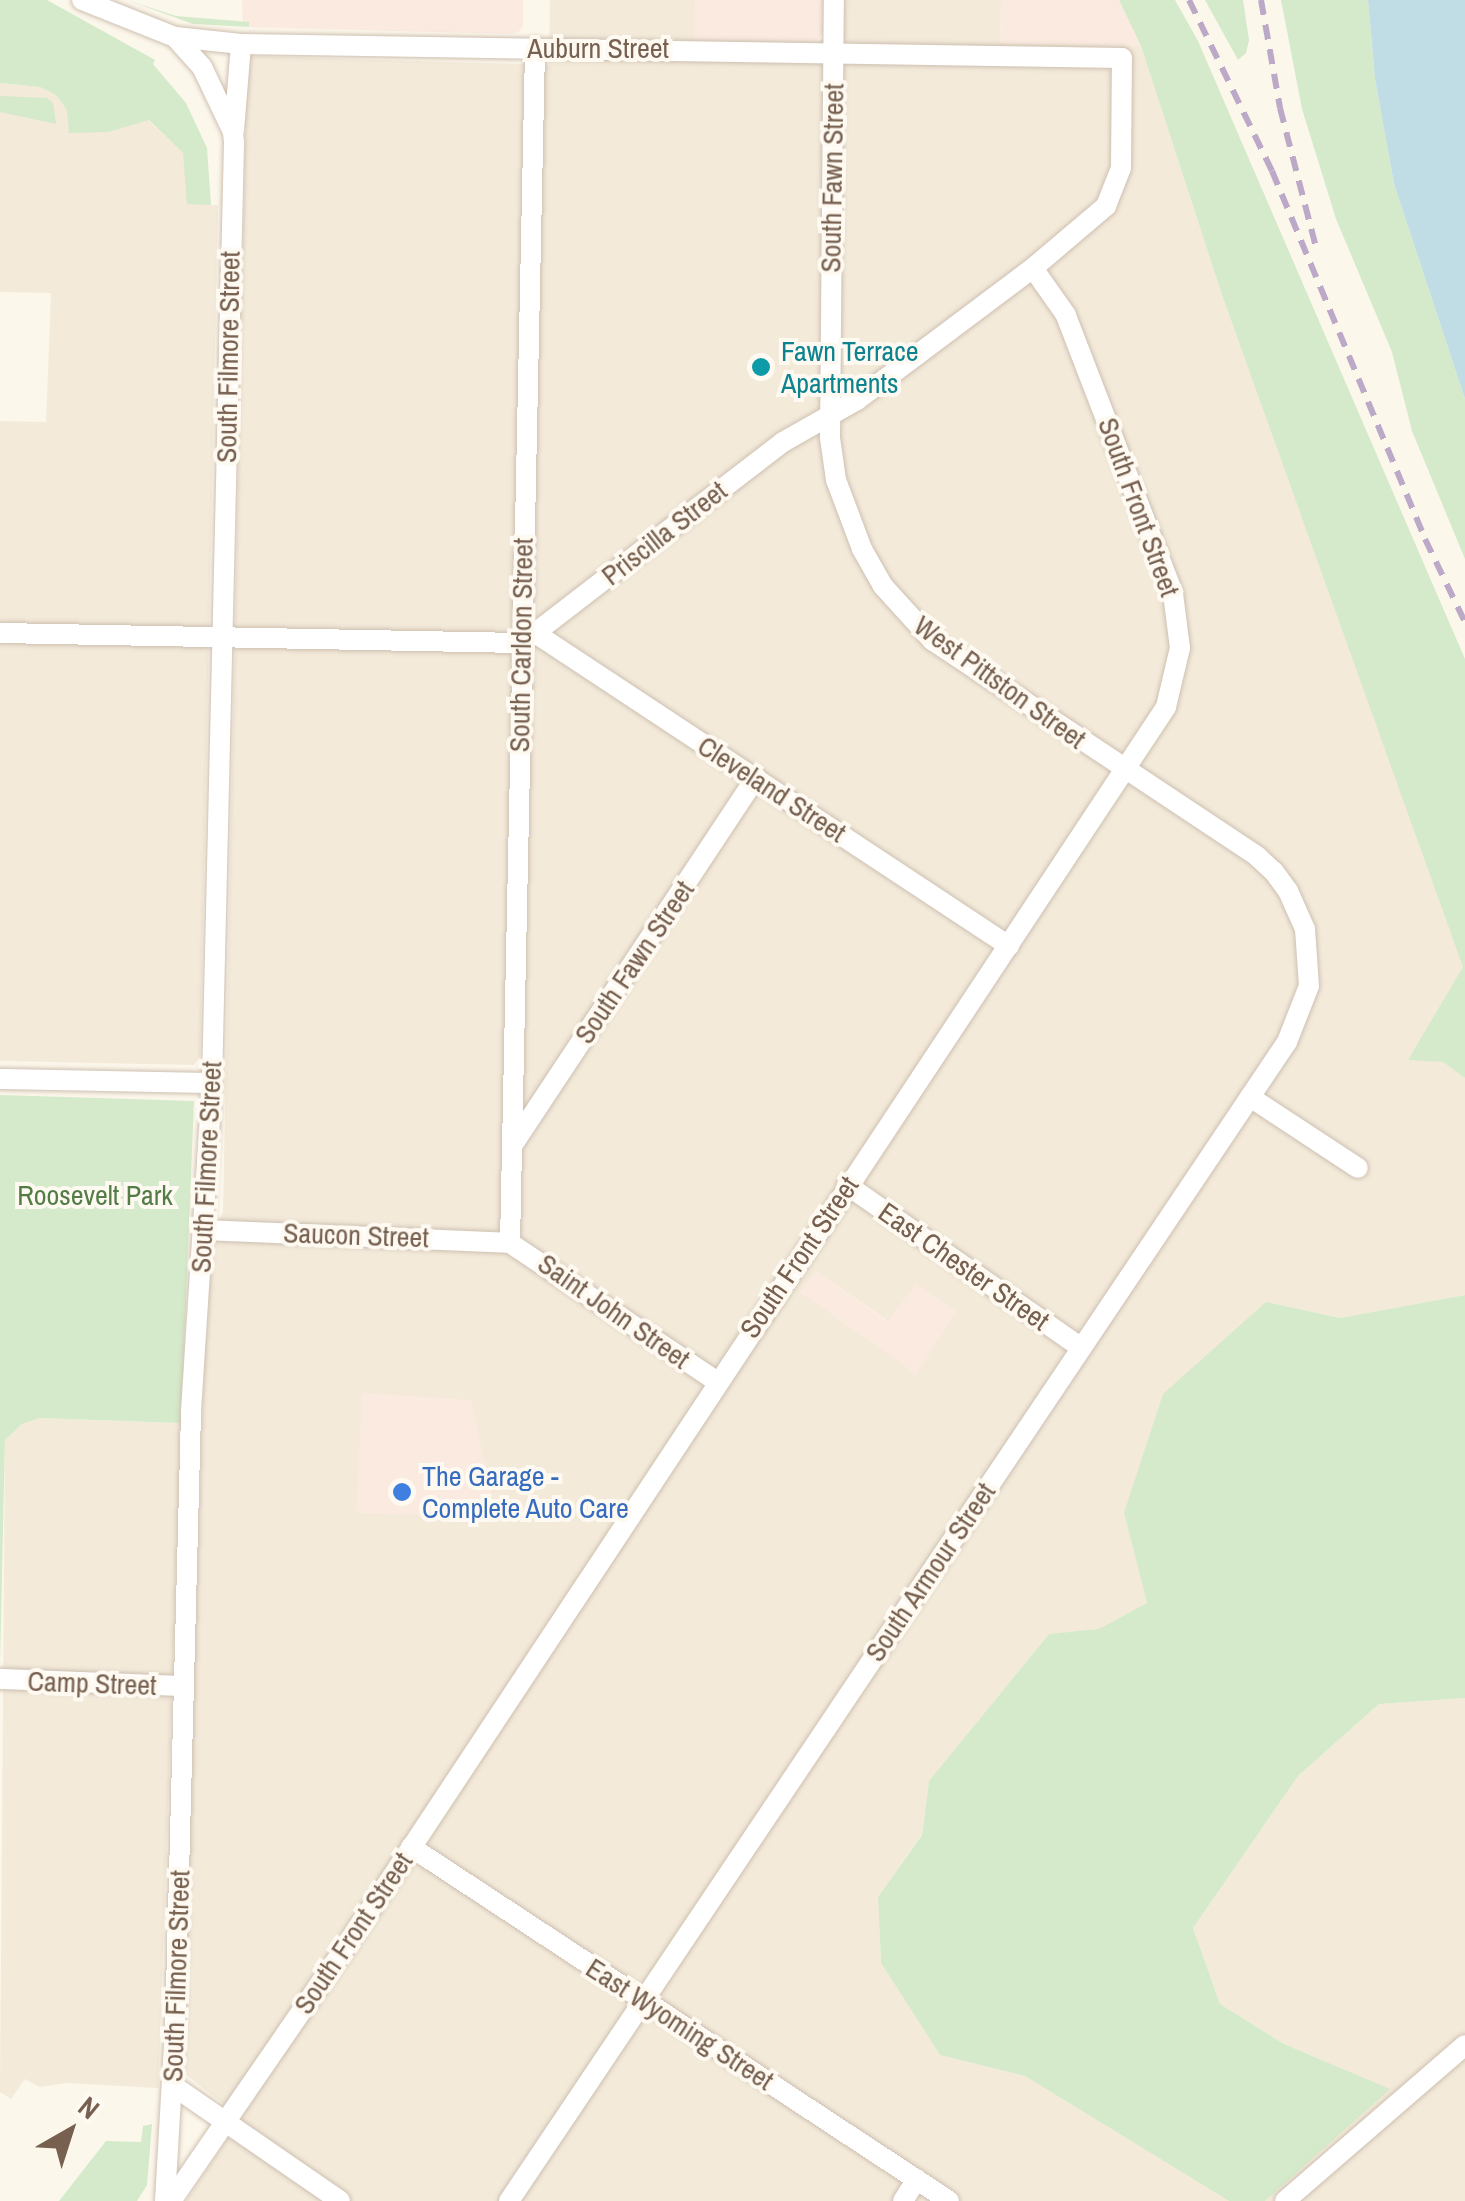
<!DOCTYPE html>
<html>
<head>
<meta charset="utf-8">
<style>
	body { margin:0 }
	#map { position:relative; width:1465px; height:2201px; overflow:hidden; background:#fcf7eb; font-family:"Archivo Narrow",sans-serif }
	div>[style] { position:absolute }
	.residential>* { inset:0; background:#f3eada }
	.commercial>* { inset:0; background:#fbeae0 }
	.green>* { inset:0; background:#d4eaca }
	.water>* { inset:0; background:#c0dde5 }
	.roads { filter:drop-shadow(0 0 2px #cec0b1) drop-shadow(0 0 2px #cec0b1) }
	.minor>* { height:20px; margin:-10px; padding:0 10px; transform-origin:10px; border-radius:10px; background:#fff }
	.rail>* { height:6px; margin-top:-3px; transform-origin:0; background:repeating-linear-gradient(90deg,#bba9c7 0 15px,transparent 0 25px) }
	.dots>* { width:28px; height:28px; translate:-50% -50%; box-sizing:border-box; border:5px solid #fefaf2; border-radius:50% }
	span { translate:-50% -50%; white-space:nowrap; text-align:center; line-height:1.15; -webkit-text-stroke:8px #fefaf2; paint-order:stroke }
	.street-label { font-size:28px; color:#77604f }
	.culture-label { font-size:28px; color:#0d838f }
	.left { translate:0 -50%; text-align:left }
	.park-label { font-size:28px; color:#537c47 }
	.shop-label { font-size:28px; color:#366cbe }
	.north { position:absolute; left:20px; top:2081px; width:100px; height:100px; -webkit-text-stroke:8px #fefaf2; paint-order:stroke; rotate:39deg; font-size:28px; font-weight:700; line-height:40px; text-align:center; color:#77604f }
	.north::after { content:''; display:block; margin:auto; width:35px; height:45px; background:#77604f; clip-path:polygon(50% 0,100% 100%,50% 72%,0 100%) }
</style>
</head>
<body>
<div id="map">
	<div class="residential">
		<i style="clip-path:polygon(evenodd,550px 0,695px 0,695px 39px,816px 41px,839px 39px,840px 0,1001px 0,1000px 43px,1141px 46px,1222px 295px,1464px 967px,1409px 1059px,1443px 1062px,1465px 1078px,1465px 1295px,1340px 1318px,1266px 1302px,1124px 1513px,1147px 1603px,1099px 1630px,1049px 1634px,929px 1781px,922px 1834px,878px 1897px,881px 1963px,940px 2055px,1025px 2076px,1229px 2201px,186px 2201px,241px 2118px,180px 2070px,208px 1253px,223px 1212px,247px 56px,549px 65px,550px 0,816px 1271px,889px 1322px,801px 1292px,816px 1271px)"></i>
		<i style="clip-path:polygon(0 83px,40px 87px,56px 95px,67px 110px,148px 120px,183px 153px,211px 205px,218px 205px,200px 1056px,194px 1065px,0 1061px,0 421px,46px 422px,51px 293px,0 292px)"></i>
		<i style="clip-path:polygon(40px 1418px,181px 1423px,160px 2038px,158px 2088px,67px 2083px,39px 2087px,25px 2079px,11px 2099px,0 2092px,5px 1440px,22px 1424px)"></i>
		<i style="clip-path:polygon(1465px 1698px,1465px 2201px,1265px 2201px,1389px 2089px,1284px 2044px,1220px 2004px,1193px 1928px,1298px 1776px,1379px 1704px)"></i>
	</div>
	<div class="commercial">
		<i style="clip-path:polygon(242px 0,523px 0,523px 25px,518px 33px,509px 34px,249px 27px,248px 22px,243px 22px)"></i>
		<i style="clip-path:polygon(695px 0,825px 0,824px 31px,816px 41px,694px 39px)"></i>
		<i style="clip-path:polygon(1001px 0,1119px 0,1141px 46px,1000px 43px)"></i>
		<i style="clip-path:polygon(816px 1271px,888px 1322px,916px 1283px,957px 1312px,916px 1374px,800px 1292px)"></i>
		<i style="clip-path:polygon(362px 1393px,471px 1400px,494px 1505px,462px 1516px,356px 1513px)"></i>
	</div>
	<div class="green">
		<i style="clip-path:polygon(0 0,47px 0,155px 60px,153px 64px,186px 103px,207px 148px,211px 205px,187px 204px,183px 153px,149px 120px,108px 132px,69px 133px,67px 110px,56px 95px,40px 87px,0 83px)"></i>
		<i style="clip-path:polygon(127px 0,176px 16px,249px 22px,249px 27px,193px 24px)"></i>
		<i style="clip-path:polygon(1119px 0,1175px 0,1198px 41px,1465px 659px,1465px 1078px,1443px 1062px,1408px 1060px,1463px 967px,1222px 295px,1141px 46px)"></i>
		<i style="clip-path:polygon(1205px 0,1243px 0,1249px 40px,1246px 53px,1238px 60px)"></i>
		<i style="clip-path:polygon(1281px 0,1368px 0,1375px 79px,1394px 184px,1465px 399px,1465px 559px,1412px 431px,1392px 352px,1336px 219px,1302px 109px)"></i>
		<i style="clip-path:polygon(0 96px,47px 98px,53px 103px,56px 124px,0 112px)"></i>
		<i style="clip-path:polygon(0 1095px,194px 1101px,181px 1423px,40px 1418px,22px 1424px,5px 1440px,0 1665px)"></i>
		<i style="clip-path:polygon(1465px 1295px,1465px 1698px,1379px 1704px,1298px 1776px,1193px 1928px,1220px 2004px,1284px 2044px,1390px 2089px,1265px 2201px,1229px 2201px,1025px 2076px,940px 2055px,881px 1963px,878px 1897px,922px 1835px,929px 1781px,1049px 1634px,1099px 1629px,1147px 1603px,1124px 1513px,1163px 1394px,1266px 1302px,1340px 1318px)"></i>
		<i style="clip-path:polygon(152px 2124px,147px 2185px,137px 2201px,59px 2201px,106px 2141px,141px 2142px,143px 2126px)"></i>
	</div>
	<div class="water">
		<i style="clip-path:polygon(1368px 0,1465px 0,1465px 399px,1394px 184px,1375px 79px)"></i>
	</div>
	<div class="roads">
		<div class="minor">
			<i style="left:234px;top:130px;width:86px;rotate:-85.3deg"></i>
			<i style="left:0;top:633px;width:522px;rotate:1.1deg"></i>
			<i style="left:522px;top:643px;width:329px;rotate:-37.6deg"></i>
			<i style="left:783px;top:442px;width:85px;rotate:-29.6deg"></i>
			<i style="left:857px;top:400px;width:220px;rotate:-36.9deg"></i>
			<i style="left:1033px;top:268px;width:96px;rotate:-40.3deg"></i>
			<i style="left:1106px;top:206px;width:41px;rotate:-68.5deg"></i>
			<i style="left:1121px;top:168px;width:110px;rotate:-89.5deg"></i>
			<i style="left:1122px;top:58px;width:881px;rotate:-179.09deg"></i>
			<i style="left:241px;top:44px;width:66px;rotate:-173.9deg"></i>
			<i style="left:175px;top:37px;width:100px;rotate:-158.3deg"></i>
			<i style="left:535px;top:633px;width:568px;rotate:33.44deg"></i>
			<i style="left:0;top:1079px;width:212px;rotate:1.1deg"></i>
			<i style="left:1250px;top:1097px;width:129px;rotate:33.3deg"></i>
			<i style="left:512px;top:1146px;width:442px;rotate:-56.5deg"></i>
			<i style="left:847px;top:1185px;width:284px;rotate:34.8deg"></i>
			<i style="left:202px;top:1230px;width:308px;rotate:2.4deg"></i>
			<i style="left:510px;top:1243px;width:248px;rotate:33.8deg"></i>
			<i style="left:510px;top:1243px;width:1196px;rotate:-88.8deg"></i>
			<i style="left:0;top:1679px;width:184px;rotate:2.2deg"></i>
			<i style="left:411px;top:1847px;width:644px;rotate:33.34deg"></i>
			<i style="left:172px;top:2085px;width:204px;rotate:34.6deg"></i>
			<i style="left:165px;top:2201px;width:173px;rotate:-86.7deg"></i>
			<i style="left:175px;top:2028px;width:617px;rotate:-88.51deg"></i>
			<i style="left:191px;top:1411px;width:329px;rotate:-86.3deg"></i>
			<i style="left:212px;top:1083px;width:941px;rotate:-88.66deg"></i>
			<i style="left:234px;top:142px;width:10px;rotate:-96deg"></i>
			<i style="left:233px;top:132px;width:72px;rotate:-115.5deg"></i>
			<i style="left:202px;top:67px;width:40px;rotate:-132deg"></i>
			<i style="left:171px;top:2201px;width:296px;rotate:-55.5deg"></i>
			<i style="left:339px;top:1957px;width:1499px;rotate:-56.51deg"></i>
			<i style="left:1166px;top:707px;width:61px;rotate:-76.7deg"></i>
			<i style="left:1180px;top:648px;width:55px;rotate:-97.3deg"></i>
			<i style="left:1173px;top:593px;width:298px;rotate:-111.1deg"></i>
			<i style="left:1066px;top:315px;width:57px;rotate:-125.1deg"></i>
			<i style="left:509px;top:2201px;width:1396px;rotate:-56.13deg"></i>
			<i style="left:1287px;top:1042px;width:60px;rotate:-68.6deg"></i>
			<i style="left:1309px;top:986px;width:57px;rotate:-94deg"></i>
			<i style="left:1305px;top:929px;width:42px;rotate:-114.1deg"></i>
			<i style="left:1288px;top:891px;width:24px;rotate:-126deg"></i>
			<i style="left:1274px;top:872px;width:23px;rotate:-137deg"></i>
			<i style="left:1257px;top:856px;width:389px;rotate:-146.4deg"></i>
			<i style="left:933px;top:641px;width:74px;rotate:-132.3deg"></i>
			<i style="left:883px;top:586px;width:43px;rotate:-119.6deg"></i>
			<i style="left:862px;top:549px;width:74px;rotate:-110.6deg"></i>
			<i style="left:836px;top:480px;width:42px;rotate:-98.1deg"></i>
			<i style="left:830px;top:438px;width:438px;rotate:-89.5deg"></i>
			<i style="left:903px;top:2201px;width:26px;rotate:-58deg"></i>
			<i style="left:1285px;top:2201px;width:238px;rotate:-40.9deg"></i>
		</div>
	</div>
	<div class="rail">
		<i style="left:1189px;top:0;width:190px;rotate:64.1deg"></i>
		<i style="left:1272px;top:171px;width:399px;rotate:67.4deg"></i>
		<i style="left:1425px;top:539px;width:92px;rotate:64.3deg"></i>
		<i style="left:1261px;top:0;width:110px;rotate:80deg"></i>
		<i style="left:1280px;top:108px;width:144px;rotate:75.5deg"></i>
	</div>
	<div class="dots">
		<i style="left:761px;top:367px;background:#0f9aa8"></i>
		<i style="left:402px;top:1492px;background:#3f7fe0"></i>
	</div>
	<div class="street-label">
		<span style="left:598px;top:48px">Auburn Street</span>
		<span style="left:832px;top:178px;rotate:-89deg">South Fawn Street</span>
		<span style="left:228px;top:357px;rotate:-89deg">South Filmore Street</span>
		<span style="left:1139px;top:507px;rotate:70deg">South Front Street</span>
		<span style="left:664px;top:533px;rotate:-38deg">Priscilla Street</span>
		<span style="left:521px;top:645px;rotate:-89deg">South Carldon Street</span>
		<span style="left:1000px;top:682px;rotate:36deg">West Pittston Street</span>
		<span style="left:772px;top:789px;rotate:33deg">Cleveland Street</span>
		<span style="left:634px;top:962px;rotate:-56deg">South Fawn Street</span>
		<span style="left:206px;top:1167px;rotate:-87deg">South Filmore Street</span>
		<span style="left:356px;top:1235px;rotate:2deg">Saucon Street</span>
		<span style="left:799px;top:1257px;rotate:-56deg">South Front Street</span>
		<span style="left:964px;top:1266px;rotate:35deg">East Chester Street</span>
		<span style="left:614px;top:1311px;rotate:35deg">Saint John Street</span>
		<span style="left:930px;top:1572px;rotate:-56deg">South Armour Street</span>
		<span style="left:92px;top:1683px;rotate:2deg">Camp Street</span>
		<span style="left:353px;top:1933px;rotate:-56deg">South Front Street</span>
		<span style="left:176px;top:1976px;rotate:-88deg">South Filmore Street</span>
		<span style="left:680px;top:2024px;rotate:33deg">East Wyoming Street</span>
	</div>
	<div class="culture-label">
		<span class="left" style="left:781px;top:367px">Fawn Terrace<br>Apartments</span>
	</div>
	<div class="park-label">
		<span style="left:95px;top:1195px">Roosevelt Park</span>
	</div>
	<div class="shop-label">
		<span class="left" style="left:422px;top:1492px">The Garage -<br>Complete Auto Care</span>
	</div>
	<div class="north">N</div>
</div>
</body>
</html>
